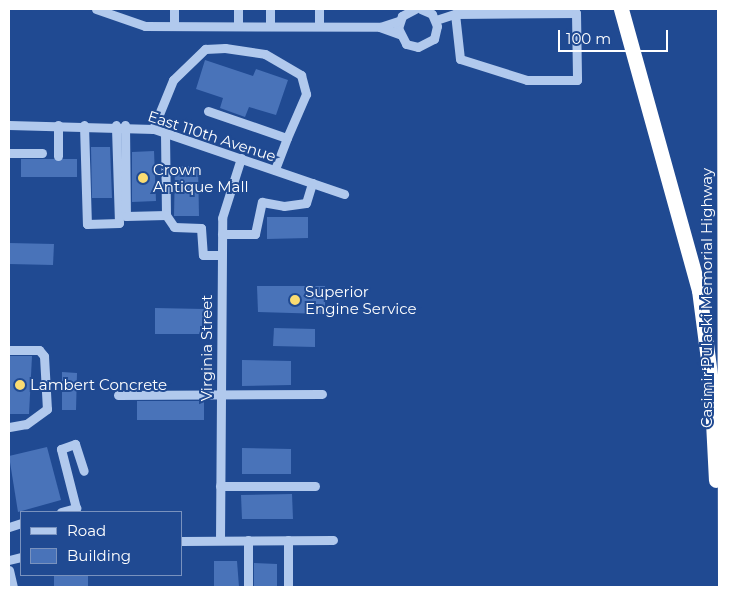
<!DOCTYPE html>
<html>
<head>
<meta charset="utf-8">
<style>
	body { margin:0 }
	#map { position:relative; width:741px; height:596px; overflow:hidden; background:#204a92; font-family:Montserrat,sans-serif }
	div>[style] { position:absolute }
	.building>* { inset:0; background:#4973b9 }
	.minor>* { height:9px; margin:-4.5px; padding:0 4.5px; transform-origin:4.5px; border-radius:4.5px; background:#b1c9ed }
	.highway>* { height:15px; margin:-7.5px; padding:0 7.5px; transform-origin:7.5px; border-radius:7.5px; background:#fff }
	.dots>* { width:14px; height:14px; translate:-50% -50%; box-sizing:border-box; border:2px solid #204a92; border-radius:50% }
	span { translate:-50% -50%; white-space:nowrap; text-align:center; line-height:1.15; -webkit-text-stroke:4px #204a92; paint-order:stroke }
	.street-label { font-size:15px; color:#fff }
	.poi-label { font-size:15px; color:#fff }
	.left { translate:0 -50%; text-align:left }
	.frame { position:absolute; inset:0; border:10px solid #fff; pointer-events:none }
	.legend { position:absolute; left:20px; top:511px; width:162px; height:65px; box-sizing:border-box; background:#204a92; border:1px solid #7992be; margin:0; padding:6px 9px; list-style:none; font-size:15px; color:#fff }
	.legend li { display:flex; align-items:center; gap:10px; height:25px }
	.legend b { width:25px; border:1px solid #7992be }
	.scale { position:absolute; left:558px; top:30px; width:110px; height:22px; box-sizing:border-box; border:2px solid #fff; border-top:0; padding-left:6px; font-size:15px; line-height:18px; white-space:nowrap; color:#fff; -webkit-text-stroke:4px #204a92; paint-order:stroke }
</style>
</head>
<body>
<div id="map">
	<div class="building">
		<i style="clip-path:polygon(205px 60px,253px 76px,256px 69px,288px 80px,276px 115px,249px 107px,245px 117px,220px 108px,223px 98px,196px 89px)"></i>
		<i style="clip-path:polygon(91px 147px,110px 147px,112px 198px,92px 198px)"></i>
		<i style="clip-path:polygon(154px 151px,156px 201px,132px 202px,132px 152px)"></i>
		<i style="clip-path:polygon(21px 159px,77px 159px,77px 177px,21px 177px)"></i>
		<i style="clip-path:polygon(175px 166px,198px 166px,199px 216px,174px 216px)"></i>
		<i style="clip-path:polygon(267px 217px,308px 217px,308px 238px,267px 239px)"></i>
		<i style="clip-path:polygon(9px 243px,54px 244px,53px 265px,9px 264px)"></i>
		<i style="clip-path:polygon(257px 286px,325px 286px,325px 314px,258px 312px)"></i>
		<i style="clip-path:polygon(155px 308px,204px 309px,204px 334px,155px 334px)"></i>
		<i style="clip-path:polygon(274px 328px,315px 329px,315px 347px,273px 346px)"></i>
		<i style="clip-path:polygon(9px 356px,32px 356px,29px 414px,9px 414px)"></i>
		<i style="clip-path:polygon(242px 360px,291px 361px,291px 385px,242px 386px)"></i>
		<i style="clip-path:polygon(62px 372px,77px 373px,76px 410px,62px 410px)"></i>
		<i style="clip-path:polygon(137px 401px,204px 401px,204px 420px,137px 420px)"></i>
		<i style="clip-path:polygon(47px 447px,61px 500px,18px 512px,9px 456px)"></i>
		<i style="clip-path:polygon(242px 448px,291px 449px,291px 474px,242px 474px)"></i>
		<i style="clip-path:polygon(292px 494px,293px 519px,242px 519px,241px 495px)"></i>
		<i style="clip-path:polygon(214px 561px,237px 561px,239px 587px,214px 587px)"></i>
		<i style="clip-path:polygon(254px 563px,277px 564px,277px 587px,254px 587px)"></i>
		<i style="clip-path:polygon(54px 575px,88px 575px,88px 587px,54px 587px)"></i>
	</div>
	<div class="minor">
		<i style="left:96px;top:9px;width:52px;rotate:19.1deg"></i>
		<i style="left:145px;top:26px;width:235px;rotate:0.2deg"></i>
		<i style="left:174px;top:9px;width:17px;rotate:90deg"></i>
		<i style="left:238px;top:9px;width:16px;rotate:90deg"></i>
		<i style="left:319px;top:9px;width:17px;rotate:90deg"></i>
		<i style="left:415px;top:9px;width:15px;rotate:152deg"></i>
		<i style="left:402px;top:16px;width:13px;rotate:108deg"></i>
		<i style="left:398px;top:28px;width:18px;rotate:63deg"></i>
		<i style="left:406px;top:44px;width:12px;rotate:14deg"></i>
		<i style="left:418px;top:47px;width:18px;rotate:-27deg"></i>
		<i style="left:434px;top:39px;width:13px;rotate:-77deg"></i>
		<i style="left:437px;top:26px;width:13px;rotate:-113deg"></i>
		<i style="left:432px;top:14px;width:12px;rotate:-156deg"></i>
		<i style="left:436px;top:20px;width:20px;rotate:-18deg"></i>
		<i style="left:455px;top:14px;width:121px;rotate:-0.5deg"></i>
		<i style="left:576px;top:13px;width:67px;rotate:89.1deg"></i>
		<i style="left:577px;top:80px;width:50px;rotate:180deg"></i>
		<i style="left:527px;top:80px;width:70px;rotate:-162.6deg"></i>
		<i style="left:460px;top:59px;width:45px;rotate:-96.3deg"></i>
		<i style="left:270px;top:26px;width:17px;rotate:-90deg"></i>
		<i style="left:399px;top:34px;width:20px;rotate:-160deg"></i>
		<i style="left:380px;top:27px;width:20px;rotate:-18deg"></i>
		<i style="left:208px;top:111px;width:83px;rotate:18.9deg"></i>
		<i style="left:287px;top:138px;width:34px;rotate:111deg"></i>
		<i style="left:9px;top:125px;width:145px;rotate:1.6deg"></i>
		<i style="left:154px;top:129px;width:201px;rotate:18.9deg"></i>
		<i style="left:58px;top:125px;width:31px;rotate:90deg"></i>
		<i style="left:84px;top:125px;width:99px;rotate:88.3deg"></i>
		<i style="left:87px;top:224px;width:32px;rotate:-2deg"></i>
		<i style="left:119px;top:223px;width:98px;rotate:-91.8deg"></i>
		<i style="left:125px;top:125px;width:91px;rotate:89.4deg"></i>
		<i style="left:126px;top:216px;width:40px;rotate:-1.4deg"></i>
		<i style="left:166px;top:215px;width:82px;rotate:-90.7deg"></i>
		<i style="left:153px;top:129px;width:53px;rotate:-67.8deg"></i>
		<i style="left:173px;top:80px;width:45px;rotate:-44.1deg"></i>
		<i style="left:205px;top:49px;width:20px;rotate:-3deg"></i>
		<i style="left:225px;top:48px;width:40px;rotate:8.5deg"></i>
		<i style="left:265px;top:54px;width:42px;rotate:30.3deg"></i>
		<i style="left:301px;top:75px;width:20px;rotate:75deg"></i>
		<i style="left:306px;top:94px;width:48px;rotate:113.4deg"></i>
		<i style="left:9px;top:153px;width:33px"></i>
		<i style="left:166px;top:215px;width:14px;rotate:56deg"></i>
		<i style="left:174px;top:227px;width:27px;rotate:2deg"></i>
		<i style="left:201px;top:228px;width:27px;rotate:86deg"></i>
		<i style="left:203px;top:255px;width:18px"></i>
		<i style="left:222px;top:234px;width:33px"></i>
		<i style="left:255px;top:234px;width:33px;rotate:-78deg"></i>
		<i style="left:262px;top:202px;width:22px;rotate:10deg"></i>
		<i style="left:284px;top:206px;width:22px;rotate:-8deg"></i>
		<i style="left:306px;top:203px;width:21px;rotate:-73deg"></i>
		<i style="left:9px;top:350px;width:30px"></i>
		<i style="left:39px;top:350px;width:8px;rotate:50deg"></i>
		<i style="left:44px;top:356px;width:53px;rotate:86.8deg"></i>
		<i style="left:47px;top:409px;width:26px;rotate:144deg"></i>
		<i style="left:26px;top:424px;width:17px;rotate:170deg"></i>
		<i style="left:118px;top:395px;width:204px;rotate:-0.3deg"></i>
		<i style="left:220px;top:486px;width:95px"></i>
		<i style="left:61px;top:512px;width:16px;rotate:-15deg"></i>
		<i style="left:76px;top:508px;width:61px;rotate:-104.3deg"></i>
		<i style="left:61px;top:449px;width:15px;rotate:-20deg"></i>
		<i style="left:75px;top:444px;width:28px;rotate:72deg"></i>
		<i style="left:9px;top:527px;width:13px;rotate:-18deg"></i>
		<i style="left:220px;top:540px;width:322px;rotate:-89.6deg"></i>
		<i style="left:222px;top:218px;width:63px;rotate:-72.4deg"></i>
		<i style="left:248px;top:540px;width:47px;rotate:90deg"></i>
		<i style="left:288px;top:540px;width:47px;rotate:90deg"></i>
		<i style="left:181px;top:541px;width:152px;rotate:-0.4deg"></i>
		<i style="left:9px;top:560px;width:12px;rotate:-14deg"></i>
		<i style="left:9px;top:570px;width:17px;rotate:77deg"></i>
	</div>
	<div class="highway">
		<i style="left:621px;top:9px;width:292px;rotate:74.5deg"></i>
		<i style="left:699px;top:290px;width:93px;rotate:82.6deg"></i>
		<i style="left:711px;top:382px;width:98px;rotate:87.1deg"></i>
		<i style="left:724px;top:9px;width:578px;rotate:89.9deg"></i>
	</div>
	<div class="dots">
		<i style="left:143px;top:178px;background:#fadc72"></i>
		<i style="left:295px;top:300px;background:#fadc72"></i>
		<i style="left:20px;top:385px;background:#fadc72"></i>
	</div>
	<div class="street-label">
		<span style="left:212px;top:136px;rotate:18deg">East 110th Avenue</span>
		<span style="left:707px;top:298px;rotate:-90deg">Casimir Pulaski Memorial Highway</span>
		<span style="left:207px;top:348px;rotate:-90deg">Virginia Street</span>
	</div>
	<div class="poi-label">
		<span class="left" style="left:153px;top:178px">Crown<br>Antique Mall</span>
		<span class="left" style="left:305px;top:300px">Superior<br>Engine Service</span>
		<span class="left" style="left:30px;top:385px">Lambert Concrete</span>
	</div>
	<div class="frame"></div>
	<ul class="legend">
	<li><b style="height:6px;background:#b1c9ed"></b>Road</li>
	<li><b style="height:14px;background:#4973b9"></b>Building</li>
	</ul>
	<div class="scale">100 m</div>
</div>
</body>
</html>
